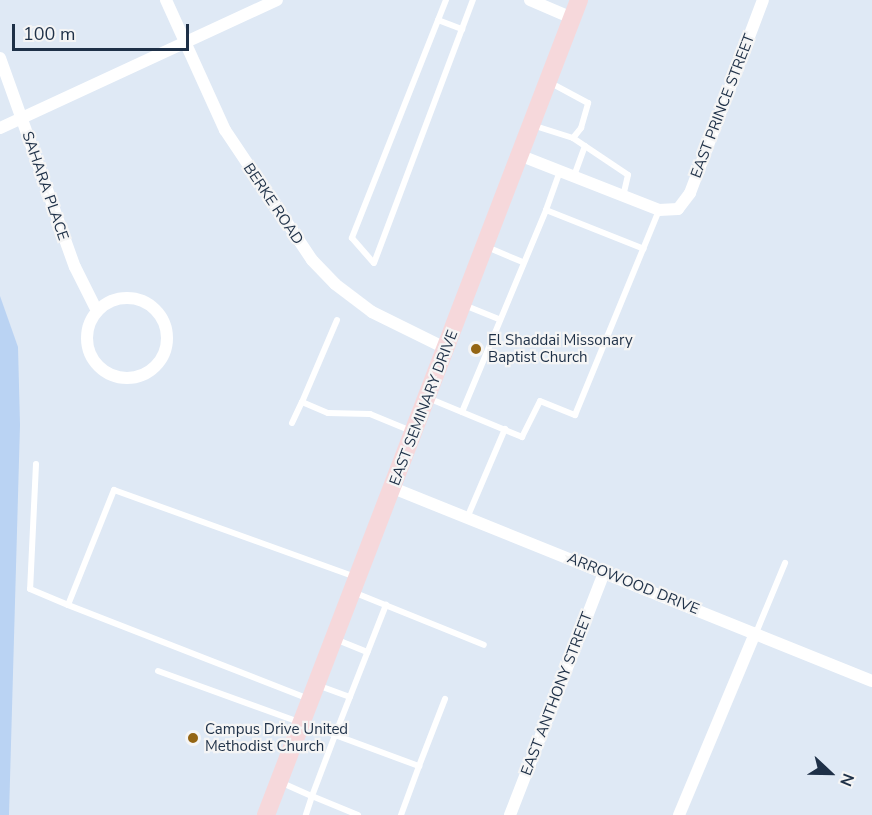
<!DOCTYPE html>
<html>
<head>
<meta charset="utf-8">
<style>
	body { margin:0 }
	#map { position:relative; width:872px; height:815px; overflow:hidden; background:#dfe9f5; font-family:"Nunito Sans",sans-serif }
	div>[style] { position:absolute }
	.green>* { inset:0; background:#bad3f3 }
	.service>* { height:6px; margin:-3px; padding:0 3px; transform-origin:3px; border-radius:3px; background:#fff }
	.minor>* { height:12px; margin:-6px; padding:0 6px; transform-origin:6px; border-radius:6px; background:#fff }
	.minor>.ring { margin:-6px; padding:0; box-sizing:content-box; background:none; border:12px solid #fff; border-radius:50% }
	.secondary>* { height:18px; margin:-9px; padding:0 9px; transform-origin:9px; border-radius:9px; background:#f6d8db }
	.dots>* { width:16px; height:16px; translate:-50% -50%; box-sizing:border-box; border:3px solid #f5f5f5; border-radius:50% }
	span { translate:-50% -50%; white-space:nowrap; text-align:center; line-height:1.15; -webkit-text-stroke:4.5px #f5f5f5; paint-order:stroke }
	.street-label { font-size:15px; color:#1e3047 }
	.poi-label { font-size:15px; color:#1e3047 }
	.left { translate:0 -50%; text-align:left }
	.north { position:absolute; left:800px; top:743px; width:60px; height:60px; -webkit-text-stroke:4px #f5f5f5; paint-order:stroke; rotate:112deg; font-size:16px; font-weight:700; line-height:24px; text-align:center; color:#1e3047 }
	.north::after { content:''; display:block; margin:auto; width:21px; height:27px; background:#1e3047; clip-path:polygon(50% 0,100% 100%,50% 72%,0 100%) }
	.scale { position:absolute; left:12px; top:24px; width:177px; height:27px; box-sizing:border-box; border:3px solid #1e3047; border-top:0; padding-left:8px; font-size:18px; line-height:21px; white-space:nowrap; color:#1e3047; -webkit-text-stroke:4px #f5f5f5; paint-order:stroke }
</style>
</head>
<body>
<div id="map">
	<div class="green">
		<i style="clip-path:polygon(0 296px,18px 347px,20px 425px,9px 815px,0 815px)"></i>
	</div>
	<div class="service">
		<i style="left:446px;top:0;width:256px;rotate:111.6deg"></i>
		<i style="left:352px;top:238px;width:33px;rotate:49deg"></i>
		<i style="left:374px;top:263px;width:281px;rotate:-69.4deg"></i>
		<i style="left:438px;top:20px;width:26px;rotate:21deg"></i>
		<i style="left:532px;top:125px;width:43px;rotate:17.6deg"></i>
		<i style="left:573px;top:138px;width:13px;rotate:-51deg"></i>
		<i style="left:581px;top:128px;width:26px;rotate:-74deg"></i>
		<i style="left:588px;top:103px;width:42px;rotate:-151.6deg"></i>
		<i style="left:573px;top:138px;width:66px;rotate:33.9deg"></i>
		<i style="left:628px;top:175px;width:22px;rotate:103deg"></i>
		<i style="left:560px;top:171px;width:41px;rotate:109.7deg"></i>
		<i style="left:546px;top:210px;width:105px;rotate:21.7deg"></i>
		<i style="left:574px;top:176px;width:32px;rotate:-70deg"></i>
		<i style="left:487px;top:247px;width:38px;rotate:23deg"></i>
		<i style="left:464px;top:305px;width:38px;rotate:22deg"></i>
		<i style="left:337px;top:320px;width:89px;rotate:113.1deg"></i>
		<i style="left:302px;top:402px;width:28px;rotate:23deg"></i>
		<i style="left:328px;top:413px;width:42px;rotate:1.4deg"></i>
		<i style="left:370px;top:414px;width:44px;rotate:22.5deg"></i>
		<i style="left:428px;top:398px;width:102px;rotate:22.5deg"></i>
		<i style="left:522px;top:437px;width:40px;rotate:-63.4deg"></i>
		<i style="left:540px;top:401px;width:38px;rotate:22deg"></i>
		<i style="left:575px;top:415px;width:222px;rotate:-67.7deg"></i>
		<i style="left:462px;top:412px;width:219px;rotate:-67.4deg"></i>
		<i style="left:292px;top:423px;width:23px;rotate:-65deg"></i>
		<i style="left:36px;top:464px;width:125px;rotate:92.7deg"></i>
		<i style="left:30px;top:589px;width:41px;rotate:22.8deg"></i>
		<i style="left:467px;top:518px;width:97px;rotate:-66.9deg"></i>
		<i style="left:353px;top:592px;width:141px;rotate:22deg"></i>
		<i style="left:756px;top:633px;width:76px;rotate:-67.5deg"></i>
		<i style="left:335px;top:639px;width:35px;rotate:22deg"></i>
		<i style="left:158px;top:671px;width:188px;rotate:19.9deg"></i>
		<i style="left:335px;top:735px;width:140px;rotate:-68.6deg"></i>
		<i style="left:317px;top:685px;width:35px;rotate:20deg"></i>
		<i style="left:309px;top:699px;width:259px;rotate:-158.7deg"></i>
		<i style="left:68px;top:605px;width:124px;rotate:-68.2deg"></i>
		<i style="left:114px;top:490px;width:256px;rotate:19.8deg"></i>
		<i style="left:280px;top:782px;width:35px;rotate:24deg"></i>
		<i style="left:312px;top:796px;width:20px;rotate:108deg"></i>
		<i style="left:358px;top:815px;width:50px;rotate:-157.6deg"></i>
		<i style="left:312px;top:796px;width:65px;rotate:-69.3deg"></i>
		<i style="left:335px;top:735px;width:90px;rotate:20.3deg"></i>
		<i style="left:419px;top:766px;width:72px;rotate:-68.8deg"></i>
		<i style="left:401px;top:815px;width:52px;rotate:-69.8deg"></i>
	</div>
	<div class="minor">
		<i style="left:166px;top:0;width:143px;rotate:65.6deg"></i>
		<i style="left:225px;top:130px;width:156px;rotate:56.2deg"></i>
		<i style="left:312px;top:260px;width:33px;rotate:46deg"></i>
		<i style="left:335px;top:284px;width:46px;rotate:37.1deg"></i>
		<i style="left:372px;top:312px;width:84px;rotate:26.3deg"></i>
		<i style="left:530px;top:0;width:46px;rotate:23.2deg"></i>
		<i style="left:0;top:58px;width:222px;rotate:70.3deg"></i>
		<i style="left:75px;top:267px;width:49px;rotate:63.4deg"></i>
		<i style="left:0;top:128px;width:305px;rotate:-24.8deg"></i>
		<i style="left:519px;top:155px;width:150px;rotate:21.4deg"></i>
		<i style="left:659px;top:210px;width:19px;rotate:-3deg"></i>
		<i style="left:678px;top:209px;width:20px;rotate:-53deg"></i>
		<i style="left:690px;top:193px;width:206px;rotate:-69.3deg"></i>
		<i class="ring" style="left:87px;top:298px;width:68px;height:68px"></i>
		<i style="left:393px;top:488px;width:516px;rotate:21.95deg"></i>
		<i style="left:510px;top:815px;width:260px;rotate:-68.8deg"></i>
		<i style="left:679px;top:815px;width:197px;rotate:-67.3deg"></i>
	</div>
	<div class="secondary">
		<i style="left:266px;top:815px;width:873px;rotate:-68.99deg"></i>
	</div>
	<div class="dots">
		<i style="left:476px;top:349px;background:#946513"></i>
		<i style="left:193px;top:738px;background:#946513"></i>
	</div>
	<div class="street-label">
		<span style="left:723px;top:106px;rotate:-69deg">EAST PRINCE STREET</span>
		<span style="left:45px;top:186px;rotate:71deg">SAHARA PLACE</span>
		<span style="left:273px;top:204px;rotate:56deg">BERKE ROAD</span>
		<span style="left:424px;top:408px;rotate:-69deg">EAST SEMINARY DRIVE</span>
		<span style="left:633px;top:584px;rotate:22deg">ARROWOOD DRIVE</span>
		<span style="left:557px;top:694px;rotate:-69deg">EAST ANTHONY STREET</span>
	</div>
	<div class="poi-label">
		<span class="left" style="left:488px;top:349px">El Shaddai Missonary<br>Baptist Church</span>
		<span class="left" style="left:205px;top:738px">Campus Drive United<br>Methodist Church</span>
	</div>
	<div class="north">N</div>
	<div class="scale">100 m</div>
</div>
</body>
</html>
